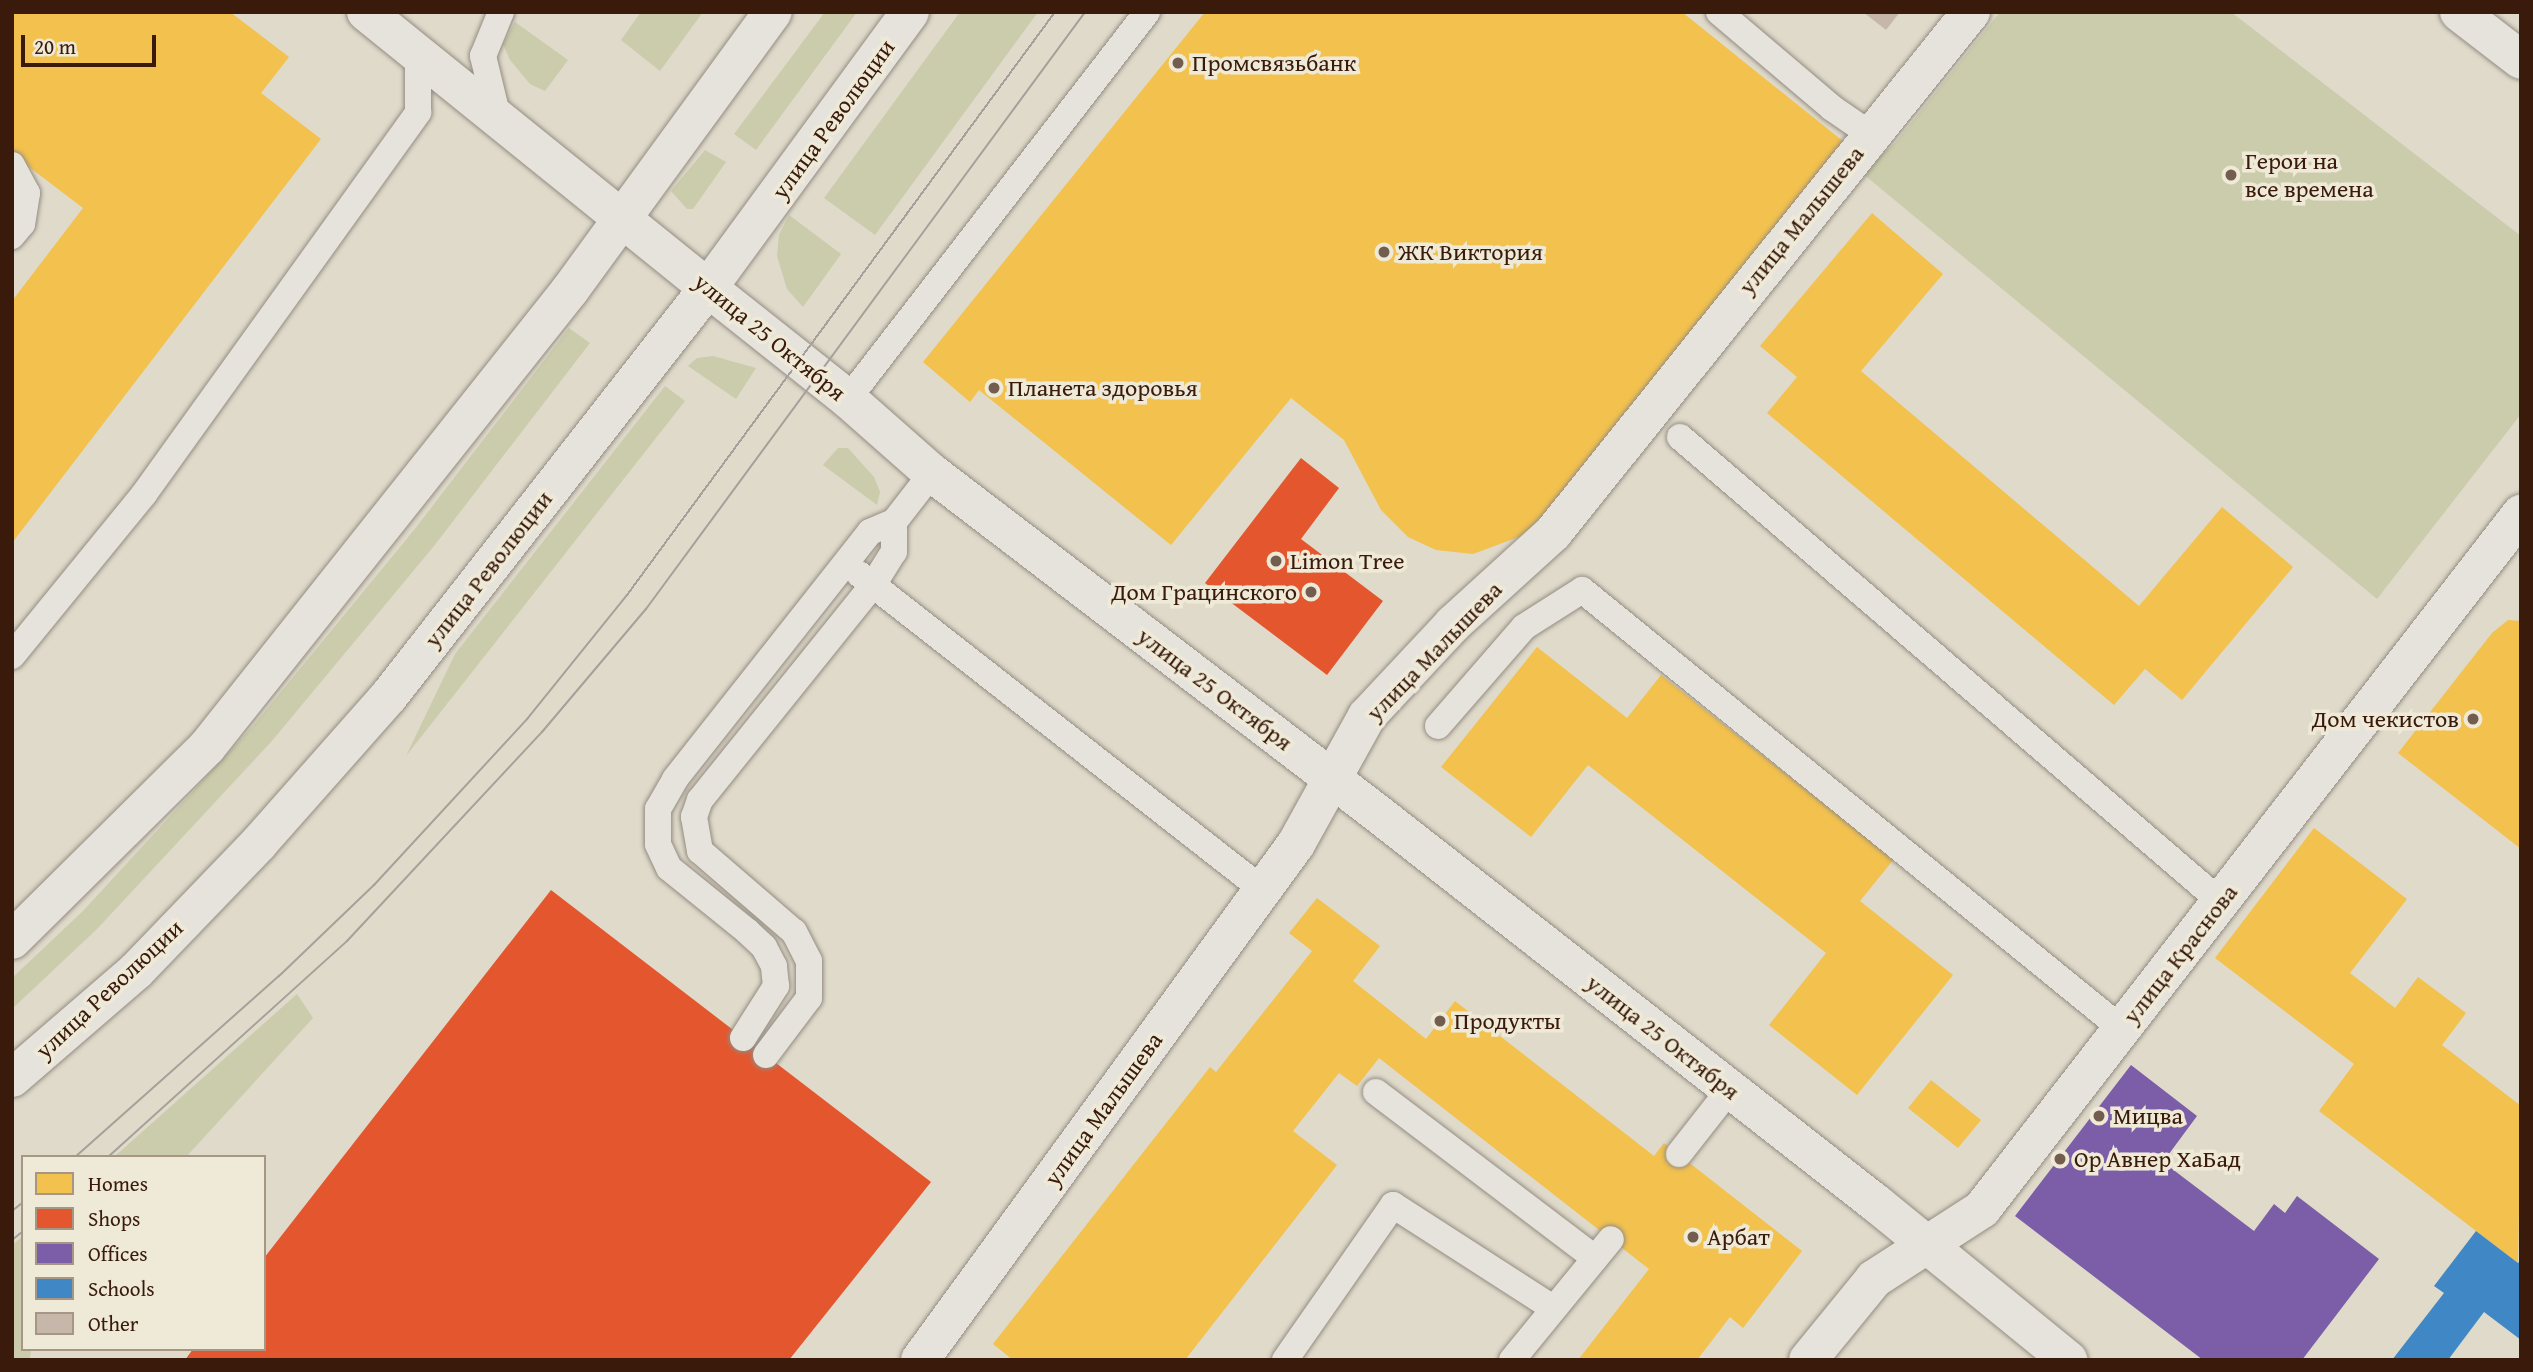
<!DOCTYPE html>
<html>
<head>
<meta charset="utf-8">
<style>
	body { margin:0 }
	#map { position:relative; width:2533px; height:1372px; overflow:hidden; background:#dfdaca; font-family:"Gentium Book Plus",serif }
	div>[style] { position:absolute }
	.green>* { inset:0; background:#caccab }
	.homes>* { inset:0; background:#f2c14e }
	.shops>* { inset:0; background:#e4572e }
	.offices>* { inset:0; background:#7b5ea7 }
	.schools>* { inset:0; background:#3f88c5 }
	.building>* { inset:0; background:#c7b7ab }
	.roads { filter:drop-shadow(0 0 2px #948c82) drop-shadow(0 0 2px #948c82) }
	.lane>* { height:26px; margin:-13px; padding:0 13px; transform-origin:13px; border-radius:13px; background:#e6e3dc }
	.street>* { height:38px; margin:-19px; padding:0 19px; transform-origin:19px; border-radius:19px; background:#e6e3dc }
	.secondary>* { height:38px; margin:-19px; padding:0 19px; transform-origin:19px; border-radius:19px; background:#e6e3dc }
	.tram>* { height:2px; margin:-1px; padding:0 1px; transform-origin:1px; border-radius:1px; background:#a5a099 }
	.dots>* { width:19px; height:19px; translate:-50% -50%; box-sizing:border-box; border:4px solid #efead7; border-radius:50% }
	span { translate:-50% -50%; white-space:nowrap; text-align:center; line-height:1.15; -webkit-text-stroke:7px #efead7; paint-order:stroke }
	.poi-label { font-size:24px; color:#391a0b }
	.left { translate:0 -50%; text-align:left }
	.right { translate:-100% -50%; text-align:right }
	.street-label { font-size:24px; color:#391a0b }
	.frame { position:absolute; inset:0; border:14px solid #391a0b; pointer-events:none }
	.legend { position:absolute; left:21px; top:1155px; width:245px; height:196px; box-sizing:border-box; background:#efead7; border:2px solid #a69785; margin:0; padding:9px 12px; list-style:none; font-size:21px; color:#391a0b }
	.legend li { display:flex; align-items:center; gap:14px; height:35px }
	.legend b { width:35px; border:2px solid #a69785 }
	.scale { position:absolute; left:21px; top:35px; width:135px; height:32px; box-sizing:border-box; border:4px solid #391a0b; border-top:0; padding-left:9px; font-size:21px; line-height:24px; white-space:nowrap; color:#391a0b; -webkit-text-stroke:5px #efead7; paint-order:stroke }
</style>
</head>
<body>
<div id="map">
	<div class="green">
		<i style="clip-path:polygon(641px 12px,703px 12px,660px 71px,621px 40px)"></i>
		<i style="clip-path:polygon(825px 12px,857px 12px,756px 150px,734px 134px)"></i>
		<i style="clip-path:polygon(960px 12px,1038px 12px,875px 235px,824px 198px)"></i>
		<i style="clip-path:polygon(2000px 12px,2231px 12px,2521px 236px,2521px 414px,2377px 599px,1862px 173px,1896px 142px)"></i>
		<i style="clip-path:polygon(515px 22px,568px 60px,545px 91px,530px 84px,510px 60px,503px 44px)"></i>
		<i style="clip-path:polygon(705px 150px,726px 162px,693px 209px,687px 209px,671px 191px)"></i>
		<i style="clip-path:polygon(789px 215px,841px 254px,803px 307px,787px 289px,777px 256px,779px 235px)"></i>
		<i style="clip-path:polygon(569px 328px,590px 343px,434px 546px,271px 742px,98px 928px,12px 1009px,12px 978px,83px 911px,253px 726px,414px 530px)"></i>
		<i style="clip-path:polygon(713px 356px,756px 368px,736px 399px,688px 366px,697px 358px)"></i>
		<i style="clip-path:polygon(665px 386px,685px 401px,406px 756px,455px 654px)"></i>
		<i style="clip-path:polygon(838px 448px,848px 448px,874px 477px,880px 492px,877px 505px,823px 465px)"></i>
		<i style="clip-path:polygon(297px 994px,313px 1018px,186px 1157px,114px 1157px)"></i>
		<i style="clip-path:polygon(23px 1236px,23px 1349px,31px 1349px,30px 1360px,12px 1360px,12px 1245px)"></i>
	</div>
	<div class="homes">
		<i style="clip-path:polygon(12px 12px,230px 12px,289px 57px,261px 93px,321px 139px,12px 543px,12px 301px,83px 208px,12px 154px)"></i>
		<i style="clip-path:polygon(1205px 12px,1682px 12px,1844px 142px,1567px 493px,1524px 535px,1473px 554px,1436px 550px,1408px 537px,1381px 510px,1344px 440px,1291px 398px,1171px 545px,979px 390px,970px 402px,923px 362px)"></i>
		<i style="clip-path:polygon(1872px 213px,1943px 274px,1861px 371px,2139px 606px,2222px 507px,2293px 567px,2182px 700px,2145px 669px,2114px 705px,1767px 413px,1797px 377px,1760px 346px)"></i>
		<i style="clip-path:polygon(2508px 620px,2521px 621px,2521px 849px,2398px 753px,2492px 633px)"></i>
		<i style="clip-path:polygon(1537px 647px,1627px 718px,1661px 675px,1894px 859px,1860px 901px,1953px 975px,1857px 1095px,1769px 1025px,1826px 953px,1588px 765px,1531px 837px,1441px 767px)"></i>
		<i style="clip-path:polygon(2314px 828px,2407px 899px,2350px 973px,2395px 1008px,2418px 977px,2466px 1013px,2442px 1045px,2521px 1106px,2518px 1263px,2319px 1111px,2354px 1064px,2215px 958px)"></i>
		<i style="clip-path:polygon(1317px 898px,1380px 946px,1353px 981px,1426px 1039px,1455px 1001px,1654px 1156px,1664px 1143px,1802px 1251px,1743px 1328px,1730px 1317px,1697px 1360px,1578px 1360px,1649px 1269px,1379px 1058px,1357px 1086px,1339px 1073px,1293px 1131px,1337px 1165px,1185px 1360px,1013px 1360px,993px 1344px,1210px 1067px,1216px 1072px,1312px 951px,1289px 933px)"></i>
		<i style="clip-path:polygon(1931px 1080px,1981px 1120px,1958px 1148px,1908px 1108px)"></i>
	</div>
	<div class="shops">
		<i style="clip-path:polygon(1301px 458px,1339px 488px,1301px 539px,1383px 601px,1327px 675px,1205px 583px)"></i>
		<i style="clip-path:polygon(551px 890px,931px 1182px,789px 1360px,185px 1360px,193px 1349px,264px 1349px,264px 1258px)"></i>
	</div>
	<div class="offices">
		<i style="clip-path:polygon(2131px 1065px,2197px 1116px,2163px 1162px,2254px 1231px,2274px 1204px,2285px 1213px,2297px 1196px,2379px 1259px,2302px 1360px,2203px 1360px,2015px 1216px)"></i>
	</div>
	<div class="schools">
		<i style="clip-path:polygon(2476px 1231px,2518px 1263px,2521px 1260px,2521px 1340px,2484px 1312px,2448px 1360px,2392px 1360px,2444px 1293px,2434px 1286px)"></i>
	</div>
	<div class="building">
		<i style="clip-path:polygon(1863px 12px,1900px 12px,1886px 30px)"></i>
	</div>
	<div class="roads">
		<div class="lane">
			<i style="left:1719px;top:12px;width:148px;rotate:40.3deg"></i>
			<i style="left:1832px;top:108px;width:46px;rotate:34.4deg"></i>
			<i style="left:498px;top:118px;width:64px;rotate:-103.6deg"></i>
			<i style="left:483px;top:56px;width:48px;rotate:-67.8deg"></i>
			<i style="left:12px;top:165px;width:32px;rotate:62deg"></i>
			<i style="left:27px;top:193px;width:31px;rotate:99deg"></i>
			<i style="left:22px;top:224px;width:16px;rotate:130deg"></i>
			<i style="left:848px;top:399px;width:489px;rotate:-52.3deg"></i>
			<i style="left:1680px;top:437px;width:713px;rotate:40.68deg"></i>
			<i style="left:859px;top:574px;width:513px;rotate:38.03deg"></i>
			<i style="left:12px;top:656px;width:209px;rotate:-50.8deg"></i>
			<i style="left:144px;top:494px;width:470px;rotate:-54.3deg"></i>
			<i style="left:418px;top:112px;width:59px;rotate:-90deg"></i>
			<i style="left:1438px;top:726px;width:131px;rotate:-49deg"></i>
			<i style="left:1524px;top:627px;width:69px;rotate:-32.5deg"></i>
			<i style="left:1582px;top:590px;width:696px;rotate:39.11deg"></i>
			<i style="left:743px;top:1038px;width:62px;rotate:-57.6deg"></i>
			<i style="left:776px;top:986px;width:20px;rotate:-96deg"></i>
			<i style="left:774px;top:966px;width:21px;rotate:-118deg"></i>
			<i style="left:764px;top:947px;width:23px;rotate:-137deg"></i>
			<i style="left:747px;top:931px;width:100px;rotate:-141.1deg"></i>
			<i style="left:669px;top:868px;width:26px;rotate:-115deg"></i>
			<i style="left:658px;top:844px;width:35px;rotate:-90deg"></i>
			<i style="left:658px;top:809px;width:34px;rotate:-60deg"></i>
			<i style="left:675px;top:779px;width:315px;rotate:-51.7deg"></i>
			<i style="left:870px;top:532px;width:26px;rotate:-23deg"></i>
			<i style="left:766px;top:1055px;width:71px;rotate:-53deg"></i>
			<i style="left:809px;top:998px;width:37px;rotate:-90deg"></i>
			<i style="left:809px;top:961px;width:33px;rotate:-117deg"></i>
			<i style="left:794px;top:932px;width:124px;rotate:-139.2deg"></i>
			<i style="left:700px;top:851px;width:35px;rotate:-100deg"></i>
			<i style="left:694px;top:817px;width:18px;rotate:-71deg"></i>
			<i style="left:700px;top:800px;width:276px;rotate:-51.2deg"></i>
			<i style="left:873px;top:585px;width:39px;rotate:-58deg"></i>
			<i style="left:894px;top:552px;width:30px;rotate:-90deg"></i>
			<i style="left:894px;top:522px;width:62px;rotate:-52.2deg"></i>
			<i style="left:1376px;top:1092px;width:275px;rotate:37.2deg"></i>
			<i style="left:1679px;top:1154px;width:83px;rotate:-51.9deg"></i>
			<i style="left:1285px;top:1360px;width:189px;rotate:-55.1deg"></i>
			<i style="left:1393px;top:1205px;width:190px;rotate:32.8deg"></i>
			<i style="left:1512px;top:1360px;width:156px;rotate:-50.7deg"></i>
		</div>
		<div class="street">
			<i style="left:366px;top:12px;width:439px;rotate:38.9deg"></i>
			<i style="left:920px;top:1360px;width:638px;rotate:-53.92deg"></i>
			<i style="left:1296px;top:844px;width:146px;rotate:-61deg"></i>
			<i style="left:1367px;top:716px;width:126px;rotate:-46.9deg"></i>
			<i style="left:1453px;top:624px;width:135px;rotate:-42.3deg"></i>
			<i style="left:1553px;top:533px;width:668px;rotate:-51.26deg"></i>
			<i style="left:1808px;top:1360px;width:104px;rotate:-50.8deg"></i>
			<i style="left:1874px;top:1279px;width:129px;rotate:-32.9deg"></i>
			<i style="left:1982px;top:1209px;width:880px;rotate:-52.21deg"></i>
		</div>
		<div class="secondary">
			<i style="left:2459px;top:12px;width:78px;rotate:37.7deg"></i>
			<i style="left:708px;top:288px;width:179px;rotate:38.4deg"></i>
			<i style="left:848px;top:399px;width:112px;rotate:41.4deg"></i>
			<i style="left:932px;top:473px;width:560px;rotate:37.38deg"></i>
			<i style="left:1377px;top:813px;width:635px;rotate:38.03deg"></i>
			<i style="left:1877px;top:1204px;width:247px;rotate:39.2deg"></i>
			<i style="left:12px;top:940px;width:274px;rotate:-44.7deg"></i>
			<i style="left:207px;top:747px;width:584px;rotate:-51.54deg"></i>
			<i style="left:570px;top:290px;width:344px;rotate:-53.9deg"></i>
			<i style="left:12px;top:1078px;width:164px;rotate:-40.8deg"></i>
			<i style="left:136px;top:971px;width:178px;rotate:-46.1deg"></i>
			<i style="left:259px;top:843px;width:196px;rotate:-48.5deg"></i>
			<i style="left:389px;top:696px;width:518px;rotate:-51.98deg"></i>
			<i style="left:708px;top:288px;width:342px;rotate:-53.8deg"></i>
		</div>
	</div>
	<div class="tram">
		<i style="left:75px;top:1157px;width:273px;rotate:-41.6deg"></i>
		<i style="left:279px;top:976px;width:132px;rotate:-43.8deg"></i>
		<i style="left:374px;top:885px;width:226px;rotate:-47.3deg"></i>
		<i style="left:527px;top:719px;width:159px;rotate:-51.1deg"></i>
		<i style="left:627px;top:595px;width:723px;rotate:-53.72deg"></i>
		<i style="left:108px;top:1157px;width:322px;rotate:-42.1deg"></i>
		<i style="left:347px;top:941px;width:286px;rotate:-47deg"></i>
		<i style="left:542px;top:732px;width:161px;rotate:-49.8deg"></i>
		<i style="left:646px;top:609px;width:741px;rotate:-53.67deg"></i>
		<i style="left:12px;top:1211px;width:14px;rotate:-39deg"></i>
		<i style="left:12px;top:1240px;width:14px;rotate:-39deg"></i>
	</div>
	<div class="dots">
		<i style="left:1178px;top:63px;background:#735d4e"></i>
		<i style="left:2231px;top:175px;background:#735d4e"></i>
		<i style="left:1384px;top:252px;background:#735d4e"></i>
		<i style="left:994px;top:388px;background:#735d4e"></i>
		<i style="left:1276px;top:561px;background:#735d4e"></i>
		<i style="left:1311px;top:592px;background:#735d4e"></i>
		<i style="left:2473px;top:719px;background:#735d4e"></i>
		<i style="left:1440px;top:1021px;background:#735d4e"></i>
		<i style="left:2099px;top:1116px;background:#735d4e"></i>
		<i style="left:2060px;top:1159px;background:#735d4e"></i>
		<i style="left:1693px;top:1237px;background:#735d4e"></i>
	</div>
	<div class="poi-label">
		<span class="left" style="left:1192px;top:63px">Промсвязьбанк</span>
		<span class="left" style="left:2245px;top:175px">Герои на<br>все времена</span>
		<span class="left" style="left:1398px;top:252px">ЖК Виктория</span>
		<span class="left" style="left:1008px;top:388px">Планета здоровья</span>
		<span class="left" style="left:1290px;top:561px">Limon Tree</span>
		<span class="right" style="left:1297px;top:592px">Дом Грацинского</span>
		<span class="right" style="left:2459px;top:719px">Дом чекистов</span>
		<span class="left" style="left:1454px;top:1021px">Продукты</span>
		<span class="left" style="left:2113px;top:1116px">Мицва</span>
		<span class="left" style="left:2074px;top:1159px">Ор Авнер ХаБад</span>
		<span class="left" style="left:1707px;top:1237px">Арбат</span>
	</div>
	<div class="street-label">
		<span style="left:833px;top:119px;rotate:-54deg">улица Революции</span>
		<span style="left:1801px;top:220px;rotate:-51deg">улица Малышева</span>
		<span style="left:770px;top:337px;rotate:39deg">улица 25 Октября</span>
		<span style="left:488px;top:569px;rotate:-52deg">улица Революции</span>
		<span style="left:1434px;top:651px;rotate:-46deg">улица Малышева</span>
		<span style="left:1215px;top:689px;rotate:37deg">улица 25 Октября</span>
		<span style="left:2180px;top:954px;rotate:-52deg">улица Краснова</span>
		<span style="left:109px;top:989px;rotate:-43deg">улица Революции</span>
		<span style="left:1663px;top:1037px;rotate:38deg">улица 25 Октября</span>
		<span style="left:1103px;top:1109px;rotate:-54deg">улица Малышева</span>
	</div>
	<div class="frame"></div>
	<ul class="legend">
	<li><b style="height:19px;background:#f2c14e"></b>Homes</li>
	<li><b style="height:19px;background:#e4572e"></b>Shops</li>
	<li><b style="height:19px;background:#7b5ea7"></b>Offices</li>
	<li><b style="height:19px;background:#3f88c5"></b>Schools</li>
	<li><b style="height:19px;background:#c7b7ab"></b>Other</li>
	</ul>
	<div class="scale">20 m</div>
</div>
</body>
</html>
